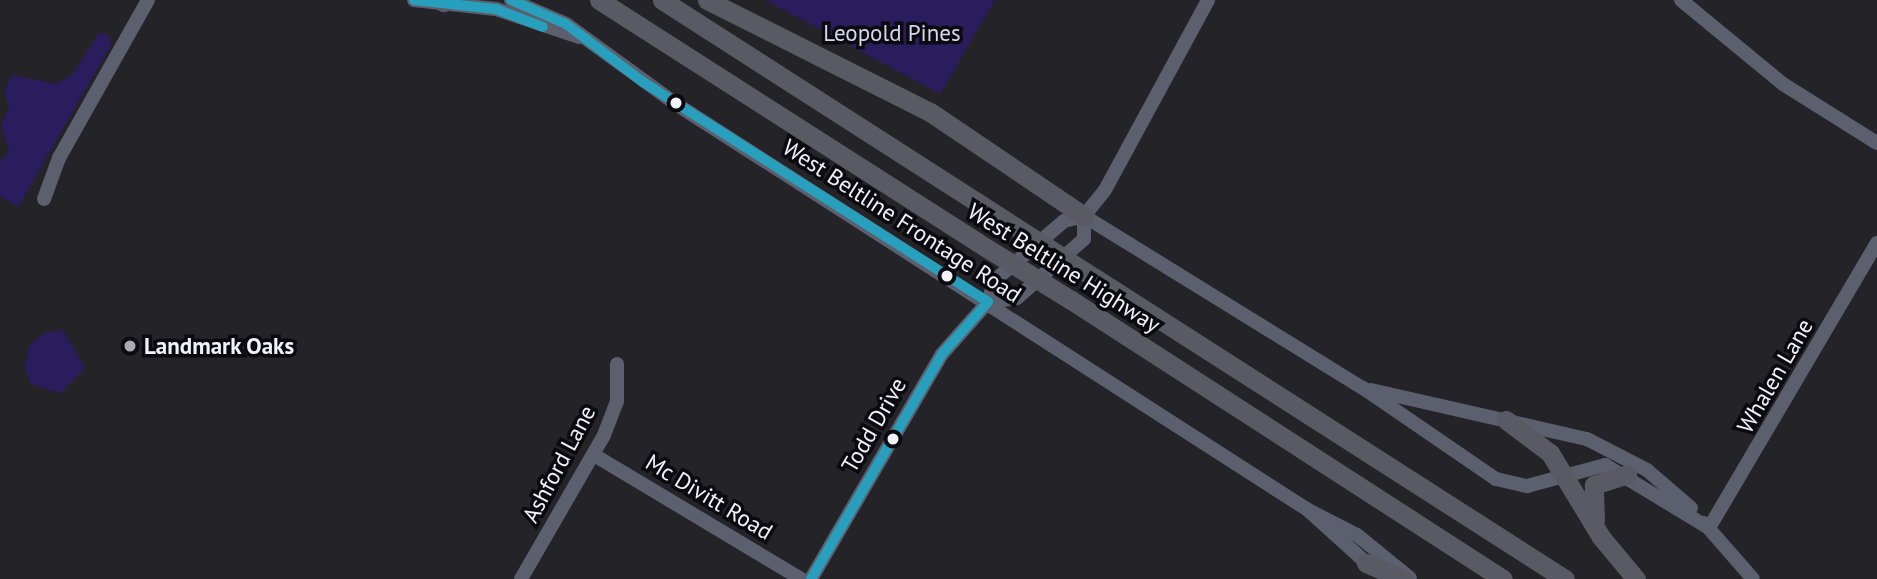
<!DOCTYPE html>
<html>
<head>
<meta charset="utf-8">
<style>
	body { margin:0 }
	#map { position:relative; width:1877px; height:579px; overflow:hidden; background:#232328; font-family:"PT Sans",sans-serif }
	div>[style] { position:absolute }
	.green>* { inset:0; background:#2a1d5d }
	.minor>* { height:14px; margin:-7px; padding:0 7px; transform-origin:7px; border-radius:7px; background:#5b5f6e }
	.highway>* { height:19px; margin:-9.5px; padding:0 9.5px; transform-origin:9.5px; border-radius:9.5px; background:#595a64 }
	.highway-bridge>* { height:19px; margin:-9.5px; padding:0 9.5px; transform-origin:9.5px; border-radius:9.5px; background:#595a64 }
	.bus-1>* { height:10px; margin:-5px; padding:0 5px; transform-origin:5px; border-radius:5px; background:#289fbd }
	.dots>* { width:19px; height:19px; translate:-50% -50%; box-sizing:border-box; border:4px solid #0b0b0f; border-radius:50% }
	span { translate:-50% -50%; white-space:nowrap; text-align:center; line-height:1.15; -webkit-text-stroke:7px #0b0b0f; paint-order:stroke }
	.park-label { font-size:23px; color:#d6d6ec }
	.street-label { font-size:23px; color:#f1f1f8 }
	.poi-label { font-size:23px; color:#f1f1f8; font-weight:700 }
	.left { translate:0 -50%; text-align:left }
</style>
</head>
<body>
<div id="map">
	<div class="green">
		<i style="clip-path:polygon(765px 0,995px 0,940px 94px)"></i>
		<i style="clip-path:polygon(99px 33px,109px 35px,111px 45px,18px 207px,0 196px,0 162px,9px 150px,1px 126px,9px 107px,4px 92px,12px 75px,56px 84px,72px 75px)"></i>
		<i style="clip-path:polygon(63px 330px,85px 368px,60px 393px,31px 384px,25px 368px,29px 346px,44px 333px)"></i>
	</div>
	<div class="minor">
		<i style="left:414px;top:0;width:82px;rotate:6.3deg"></i>
		<i style="left:496px;top:9px;width:88px;rotate:18.6deg"></i>
		<i style="left:511px;top:0;width:60px;rotate:23.6deg"></i>
		<i style="left:566px;top:24px;width:140px;rotate:36deg"></i>
		<i style="left:679px;top:106px;width:748px;rotate:32.71deg"></i>
		<i style="left:1308px;top:510px;width:55px;rotate:27deg"></i>
		<i style="left:1357px;top:535px;width:68px;rotate:39.1deg"></i>
		<i style="left:1681px;top:0;width:132px;rotate:39.5deg"></i>
		<i style="left:1783px;top:84px;width:111px;rotate:32.1deg"></i>
		<i style="left:44px;top:199px;width:44px;rotate:-69.9deg"></i>
		<i style="left:59px;top:158px;width:181px;rotate:-60.6deg"></i>
		<i style="left:1084px;top:216px;width:328px;rotate:31.7deg"></i>
		<i style="left:1363px;top:388px;width:161px;rotate:34.4deg"></i>
		<i style="left:1496px;top:479px;width:32px;rotate:13deg"></i>
		<i style="left:1527px;top:486px;width:81px;rotate:-15.1deg"></i>
		<i style="left:1605px;top:465px;width:122px;rotate:31.2deg"></i>
		<i style="left:988px;top:302px;width:29px;rotate:-8deg"></i>
		<i style="left:1017px;top:298px;width:89px;rotate:-41.4deg"></i>
		<i style="left:1084px;top:239px;width:23px;rotate:-90deg"></i>
		<i style="left:1371px;top:390px;width:221px;rotate:12.8deg"></i>
		<i style="left:1587px;top:439px;width:68px;rotate:27.3deg"></i>
		<i style="left:1647px;top:470px;width:58px;rotate:40.8deg"></i>
		<i style="left:594px;top:455px;width:241px;rotate:30.9deg"></i>
		<i style="left:1308px;top:510px;width:88px;rotate:42.2deg"></i>
		<i style="left:1704px;top:523px;width:74px;rotate:48.8deg"></i>
		<i style="left:1709px;top:528px;width:331px;rotate:-59.5deg"></i>
		<i style="left:521px;top:579px;width:166px;rotate:-60deg"></i>
		<i style="left:604px;top:435px;width:36px;rotate:-69deg"></i>
		<i style="left:617px;top:401px;width:37px;rotate:-90deg"></i>
		<i style="left:811px;top:579px;width:260px;rotate:-59.8deg"></i>
		<i style="left:942px;top:354px;width:69px;rotate:-48.5deg"></i>
		<i style="left:988px;top:302px;width:23px;rotate:-72deg"></i>
		<i style="left:995px;top:280px;width:91px;rotate:-40.5deg"></i>
		<i style="left:1064px;top:221px;width:21px;rotate:-14deg"></i>
		<i style="left:1084px;top:216px;width:33px;rotate:-51deg"></i>
		<i style="left:1105px;top:190px;width:216px;rotate:-61.5deg"></i>
	</div>
	<div class="highway">
		<i style="left:440px;top:0;width:4px;rotate:34deg"></i>
		<i style="left:599px;top:0;width:449px;rotate:32.6deg"></i>
		<i style="left:662px;top:0;width:405px;rotate:32.7deg"></i>
		<i style="left:707px;top:0;width:250px;rotate:26.7deg"></i>
		<i style="left:930px;top:112px;width:186px;rotate:34deg"></i>
		<i style="left:1095px;top:278px;width:558px;rotate:32.64deg"></i>
		<i style="left:1071px;top:300px;width:514px;rotate:32.86deg"></i>
		<i style="left:1506px;top:420px;width:55px;rotate:36.9deg"></i>
		<i style="left:1550px;top:453px;width:98px;rotate:58.7deg"></i>
		<i style="left:1601px;top:537px;width:55px;rotate:50.2deg"></i>
		<i style="left:1595px;top:520px;width:35px;rotate:-92deg"></i>
		<i style="left:1594px;top:485px;width:35px;rotate:-18deg"></i>
		<i style="left:1366px;top:563px;width:40px;rotate:23.4deg"></i>
	</div>
	<div class="highway-bridge">
		<i style="left:1003px;top:219px;width:109px;rotate:32.7deg"></i>
		<i style="left:977px;top:242px;width:110px;rotate:31.7deg"></i>
	</div>
	<div class="bus-1">
		<i style="left:414px;top:0;width:82px;rotate:6.3deg"></i>
		<i style="left:496px;top:9px;width:50px;rotate:21deg"></i>
		<i style="left:511px;top:0;width:60px;rotate:23.6deg"></i>
		<i style="left:566px;top:24px;width:96px;rotate:37deg"></i>
		<i style="left:643px;top:82px;width:409px;rotate:32.5deg"></i>
		<i style="left:988px;top:302px;width:69px;rotate:131.5deg"></i>
		<i style="left:942px;top:354px;width:260px;rotate:120.2deg"></i>
	</div>
	<div class="dots">
		<i style="left:676px;top:103px;background:#f1f1f8"></i>
		<i style="left:947px;top:276px;background:#f1f1f8"></i>
		<i style="left:130px;top:346px;background:#a9a9af"></i>
		<i style="left:893px;top:439px;background:#f1f1f8"></i>
	</div>
	<div class="park-label">
		<span style="left:892px;top:33px">Leopold Pines</span>
	</div>
	<div class="street-label">
		<span style="left:902px;top:221px;rotate:33deg">West Beltline Frontage Road</span>
		<span style="left:1064px;top:268px;rotate:32deg">West Beltline Highway</span>
		<span style="left:1775px;top:376px;rotate:-60deg">Whalen Lane</span>
		<span style="left:874px;top:425px;rotate:-60deg">Todd Drive</span>
		<span style="left:559px;top:464px;rotate:-62deg">Ashford Lane</span>
		<span style="left:709px;top:497px;rotate:31deg">Mc Divitt Road</span>
	</div>
	<div class="poi-label">
		<span class="left" style="left:144px;top:346px">Landmark Oaks</span>
	</div>
</div>
</body>
</html>
